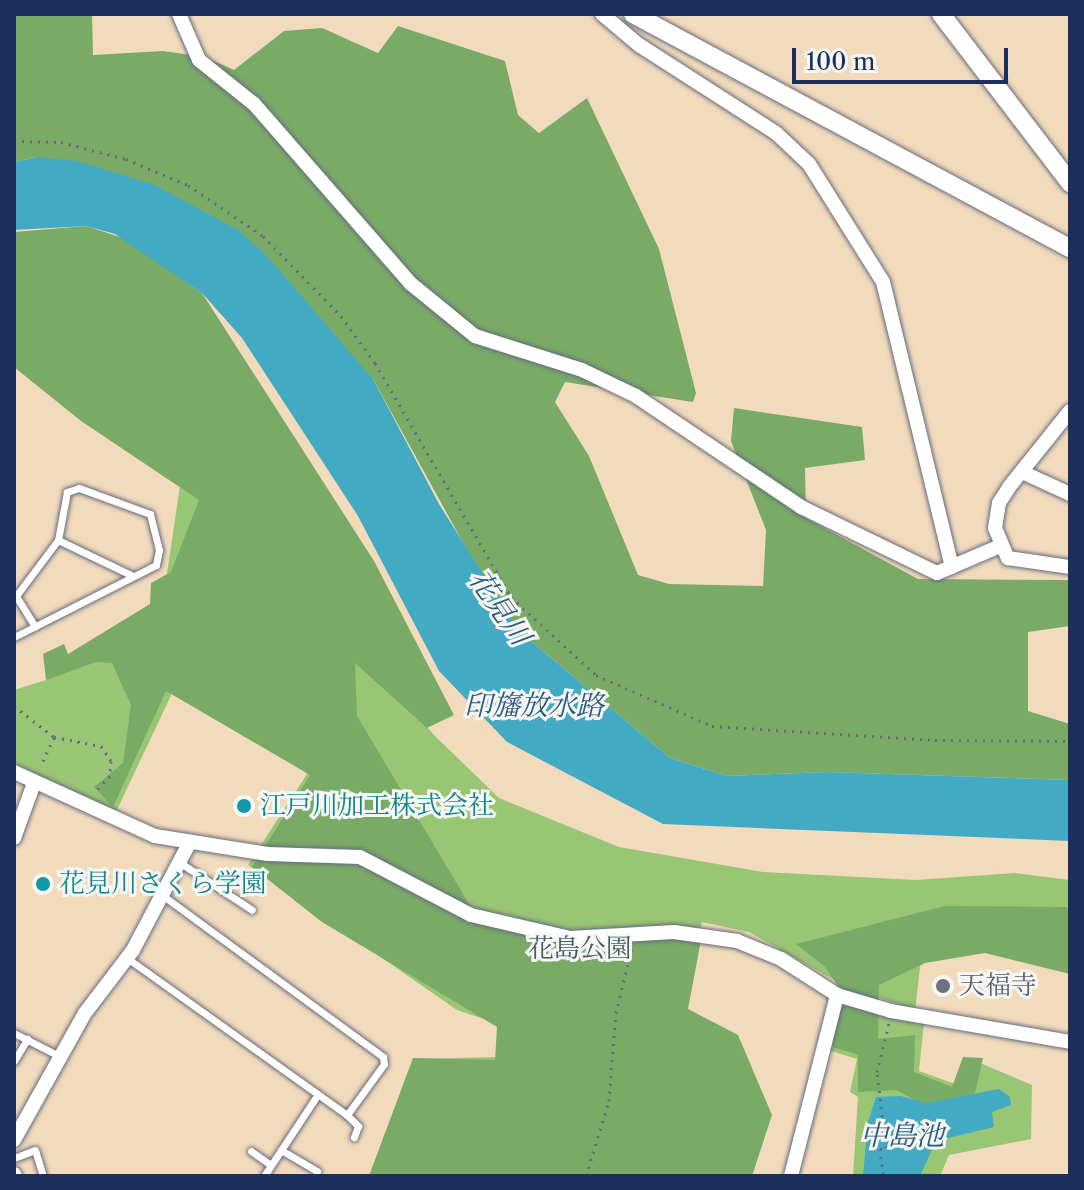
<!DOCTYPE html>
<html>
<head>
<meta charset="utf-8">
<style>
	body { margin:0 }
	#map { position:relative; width:1084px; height:1190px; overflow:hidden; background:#f2dbbc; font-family:"Libre Caslon Text","Noto Serif JP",serif }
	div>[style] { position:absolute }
	.green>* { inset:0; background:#99c674 }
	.forest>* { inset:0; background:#7aab66 }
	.water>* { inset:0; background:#43aac3 }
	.path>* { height:3px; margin-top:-1.5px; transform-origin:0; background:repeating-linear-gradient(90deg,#666b7f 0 2px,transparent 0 8px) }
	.roads { filter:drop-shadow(0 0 2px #666b7f) drop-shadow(0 0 2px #666b7f) }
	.service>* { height:7px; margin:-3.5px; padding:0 3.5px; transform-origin:3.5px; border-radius:3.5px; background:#fff }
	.minor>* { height:14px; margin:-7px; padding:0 7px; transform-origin:7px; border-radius:7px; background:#fff }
	.tertiary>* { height:18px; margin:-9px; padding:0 9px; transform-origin:9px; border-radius:9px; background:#fff }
	.dots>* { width:22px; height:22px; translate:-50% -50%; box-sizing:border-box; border:4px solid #f6f6f2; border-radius:50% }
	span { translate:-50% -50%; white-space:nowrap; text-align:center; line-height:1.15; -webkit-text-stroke:6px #f6f6f2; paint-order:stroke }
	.culture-label { font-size:26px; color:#0d838f }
	.left { translate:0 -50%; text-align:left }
	.park-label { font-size:26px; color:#415c65 }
	.worship-label { font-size:26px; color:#5b616d }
	.water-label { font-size:28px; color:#295a81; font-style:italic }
	.frame { position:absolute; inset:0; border:16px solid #1b2f5e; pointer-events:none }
	.scale { position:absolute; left:792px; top:48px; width:216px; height:36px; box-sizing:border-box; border:4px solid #1b2f5e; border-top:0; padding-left:10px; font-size:24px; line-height:28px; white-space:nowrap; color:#1b2f5e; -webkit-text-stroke:6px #f6f6f2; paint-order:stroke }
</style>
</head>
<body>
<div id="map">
	<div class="green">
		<i style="clip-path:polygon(14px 246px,434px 735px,499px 798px,619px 847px,763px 872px,916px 880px,1015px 873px,1070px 880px,1070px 918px,923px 942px,915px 1011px,838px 982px,749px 932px,702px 922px,630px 1176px,418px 1059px,498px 1057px,502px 1025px,457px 1010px,248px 865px,309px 771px,175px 687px,115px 814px,14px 763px,14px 690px,46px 680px,162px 607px,183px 466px)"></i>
		<i style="clip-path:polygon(840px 1002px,924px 1023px,919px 1071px,969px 1089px,980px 1063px,1032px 1085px,1031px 1139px,949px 1155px,940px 1176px,853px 1176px,858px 1097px,850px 1092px,857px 1059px,828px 1050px)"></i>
	</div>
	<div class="forest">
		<i style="clip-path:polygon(14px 14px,92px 14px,93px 55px,163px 51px,205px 57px,234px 70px,284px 31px,322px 28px,378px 53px,398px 26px,505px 61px,518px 115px,539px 133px,587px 98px,659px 249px,696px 393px,693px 402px,565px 382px,555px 402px,589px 456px,638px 575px,669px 584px,763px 586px,766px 530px,731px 441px,734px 408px,862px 427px,865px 460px,805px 468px,806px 518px,918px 579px,1070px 580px,1070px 626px,1028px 632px,1028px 711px,1070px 724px,1070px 780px,827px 772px,727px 776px,670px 758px,518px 630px,483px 579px,373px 379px,36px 157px,14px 162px)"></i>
		<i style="clip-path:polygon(86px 226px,123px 238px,202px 293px,374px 561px,454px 715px,427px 728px,355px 663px,357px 716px,481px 924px,580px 949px,648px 933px,701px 940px,688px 1009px,738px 1035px,772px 1115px,752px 1176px,369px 1176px,413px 1058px,495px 1060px,497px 1027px,322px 922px,252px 867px,310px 775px,166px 691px,113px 807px,94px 787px,123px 763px,131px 705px,112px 663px,96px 662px,46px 680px,43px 654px,64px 644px,68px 654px,150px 604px,151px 583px,171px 572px,199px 500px,81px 421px,14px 367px,14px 232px)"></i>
		<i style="clip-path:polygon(945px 906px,1066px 907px,1070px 910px,1070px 974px,985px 953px,925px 963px,879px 985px,878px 1039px,915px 1035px,914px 1072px,952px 1087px,963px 1057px,983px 1058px,975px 1093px,931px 1109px,896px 1090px,858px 1092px,858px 1055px,833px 1047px,840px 989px,825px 967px,796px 944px)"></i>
	</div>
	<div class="water">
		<i style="clip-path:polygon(36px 157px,77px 161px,155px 185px,238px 230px,266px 255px,373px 379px,439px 504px,518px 630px,670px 758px,727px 776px,827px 772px,1070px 780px,1070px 841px,663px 824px,507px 742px,439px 671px,358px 516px,242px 338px,202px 293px,115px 234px,86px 226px,14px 230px,14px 162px)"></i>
		<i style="clip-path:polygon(999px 1089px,1010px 1097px,1011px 1105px,992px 1112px,994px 1127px,936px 1141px,920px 1176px,863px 1176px,868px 1122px,876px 1097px,901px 1096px,926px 1103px)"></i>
	</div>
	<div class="path">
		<i style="left:14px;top:141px;width:47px;rotate:1.2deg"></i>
		<i style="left:61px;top:142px;width:67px;rotate:14.7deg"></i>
		<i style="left:126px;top:159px;width:67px;rotate:22.8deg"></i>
		<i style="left:188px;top:185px;width:91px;rotate:34.2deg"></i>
		<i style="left:263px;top:236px;width:112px;rotate:45.7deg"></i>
		<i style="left:341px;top:316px;width:58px;rotate:54.1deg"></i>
		<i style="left:375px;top:363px;width:271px;rotate:59.8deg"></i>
		<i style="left:511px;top:597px;width:115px;rotate:42.5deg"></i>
		<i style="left:596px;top:675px;width:127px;rotate:23.7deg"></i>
		<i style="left:712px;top:726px;width:223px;rotate:3.6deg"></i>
		<i style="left:935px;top:740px;width:135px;rotate:0.4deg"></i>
		<i style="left:14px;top:706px;width:51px;rotate:37.8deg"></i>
		<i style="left:43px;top:761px;width:26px;rotate:-65deg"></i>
		<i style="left:54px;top:737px;width:48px;rotate:10.8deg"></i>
		<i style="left:101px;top:746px;width:18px;rotate:56deg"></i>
		<i style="left:111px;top:761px;width:15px;rotate:94deg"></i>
		<i style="left:110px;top:776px;width:22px;rotate:133deg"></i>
		<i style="left:586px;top:1176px;width:78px;rotate:-73deg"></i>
		<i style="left:609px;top:1101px;width:88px;rotate:-85.5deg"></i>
		<i style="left:616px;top:1013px;width:68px;rotate:-76.4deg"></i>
		<i style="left:874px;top:1176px;width:9px;rotate:-13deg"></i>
		<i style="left:883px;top:1174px;width:25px;rotate:-97deg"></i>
		<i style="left:880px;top:1149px;width:6px;rotate:-9deg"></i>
		<i style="left:886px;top:1148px;width:77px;rotate:-96.8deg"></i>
		<i style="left:877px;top:1072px;width:50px;rotate:-76.2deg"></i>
	</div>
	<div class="roads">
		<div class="service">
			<i style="left:58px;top:540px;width:83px;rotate:25.6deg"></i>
			<i style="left:14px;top:637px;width:159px;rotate:-26.9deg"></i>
			<i style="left:156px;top:565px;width:15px;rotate:-79deg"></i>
			<i style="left:159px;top:550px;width:37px;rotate:-104deg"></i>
			<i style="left:150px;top:514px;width:76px;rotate:-159.9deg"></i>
			<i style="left:79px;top:488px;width:13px;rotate:162deg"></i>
			<i style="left:67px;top:492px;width:49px;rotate:100.6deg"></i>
			<i style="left:58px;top:540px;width:70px;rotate:126.9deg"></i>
			<i style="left:16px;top:596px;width:36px;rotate:58deg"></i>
			<i style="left:179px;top:862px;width:87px;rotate:33.3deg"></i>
			<i style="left:162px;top:895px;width:274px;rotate:36.2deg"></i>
			<i style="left:383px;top:1057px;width:7px;rotate:82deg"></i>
			<i style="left:384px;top:1064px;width:63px;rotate:126deg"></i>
			<i style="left:127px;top:958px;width:270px;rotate:35.5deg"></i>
			<i style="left:347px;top:1115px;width:16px;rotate:45deg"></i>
			<i style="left:358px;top:1126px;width:12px;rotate:110deg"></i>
			<i style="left:14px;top:1033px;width:51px;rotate:27.1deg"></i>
			<i style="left:14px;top:1061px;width:26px;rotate:-59deg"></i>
			<i style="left:281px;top:1150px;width:42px;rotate:30.3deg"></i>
			<i style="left:251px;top:1151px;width:24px;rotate:35deg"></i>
			<i style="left:14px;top:1158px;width:22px;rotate:-21deg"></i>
			<i style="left:35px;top:1150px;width:27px;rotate:73deg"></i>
			<i style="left:264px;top:1176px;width:95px;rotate:-56.6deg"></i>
		</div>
		<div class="minor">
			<i style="left:179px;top:14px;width:50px;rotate:66.5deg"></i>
			<i style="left:199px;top:60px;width:70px;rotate:38.7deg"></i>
			<i style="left:254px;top:104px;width:237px;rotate:48.9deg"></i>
			<i style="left:410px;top:283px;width:84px;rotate:39.2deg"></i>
			<i style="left:475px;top:336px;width:112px;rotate:17.6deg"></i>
			<i style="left:582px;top:370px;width:60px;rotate:25.7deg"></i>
			<i style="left:636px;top:396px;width:199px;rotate:33.9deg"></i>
			<i style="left:801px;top:507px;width:151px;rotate:25.9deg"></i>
			<i style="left:937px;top:573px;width:69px;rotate:-23.2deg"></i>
			<i style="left:602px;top:14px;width:48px;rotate:40deg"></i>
			<i style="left:639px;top:45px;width:163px;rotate:32.7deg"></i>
			<i style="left:776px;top:133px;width:45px;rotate:43.2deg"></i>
			<i style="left:809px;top:164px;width:139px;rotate:57.9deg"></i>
			<i style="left:883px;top:282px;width:293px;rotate:76.4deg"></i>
			<i style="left:1070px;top:411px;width:96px;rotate:128.7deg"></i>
			<i style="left:1010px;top:486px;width:20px;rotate:123deg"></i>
			<i style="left:999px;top:503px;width:25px;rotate:99deg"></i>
			<i style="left:995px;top:528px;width:33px;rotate:67deg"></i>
			<i style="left:1008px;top:558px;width:63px;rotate:8.3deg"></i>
			<i style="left:1022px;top:472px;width:53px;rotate:24.6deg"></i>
			<i style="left:14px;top:772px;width:155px;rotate:24.4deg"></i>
			<i style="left:155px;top:836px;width:114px;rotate:9.1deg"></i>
			<i style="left:268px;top:854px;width:92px;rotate:1.9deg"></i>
			<i style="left:360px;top:857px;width:125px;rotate:27.6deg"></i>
			<i style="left:471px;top:915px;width:102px;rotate:13.1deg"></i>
			<i style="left:570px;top:938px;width:104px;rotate:-3.3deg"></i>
			<i style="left:674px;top:932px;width:64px;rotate:8.1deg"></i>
			<i style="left:737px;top:941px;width:48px;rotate:22.2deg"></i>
			<i style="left:781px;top:959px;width:67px;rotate:32.7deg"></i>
			<i style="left:837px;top:995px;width:56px;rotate:16.5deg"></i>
			<i style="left:891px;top:1011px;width:182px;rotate:9.8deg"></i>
			<i style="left:14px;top:838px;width:59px;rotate:-70deg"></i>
			<i style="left:14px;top:1140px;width:145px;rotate:-60.8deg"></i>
			<i style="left:85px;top:1013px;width:79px;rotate:-52.7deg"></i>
			<i style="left:133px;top:950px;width:122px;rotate:-62.2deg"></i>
			<i style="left:14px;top:1174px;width:2px;rotate:63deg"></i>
			<i style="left:791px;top:1176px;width:187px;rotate:-75.7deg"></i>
		</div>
		<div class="tertiary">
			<i style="left:633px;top:14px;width:496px;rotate:28.2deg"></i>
			<i style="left:941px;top:14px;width:213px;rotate:52.6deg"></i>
		</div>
	</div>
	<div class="dots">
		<i style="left:244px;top:806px;background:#0f9aa8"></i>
		<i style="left:43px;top:884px;background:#0f9aa8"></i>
		<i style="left:943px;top:986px;background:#6b7280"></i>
	</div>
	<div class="culture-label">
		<span class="left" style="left:260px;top:806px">江戸川加工株式会社</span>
		<span class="left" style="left:59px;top:884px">花見川さくら学園</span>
	</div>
	<div class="park-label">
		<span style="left:580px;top:949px">花島公園</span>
	</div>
	<div class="worship-label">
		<span class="left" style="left:959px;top:986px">天福寺</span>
	</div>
	<div class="water-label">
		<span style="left:500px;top:607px;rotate:55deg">花見川</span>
		<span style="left:534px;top:705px">印旛放水路</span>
		<span style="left:902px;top:1135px">中島池</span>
	</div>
	<div class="frame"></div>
	<div class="scale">100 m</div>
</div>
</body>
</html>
